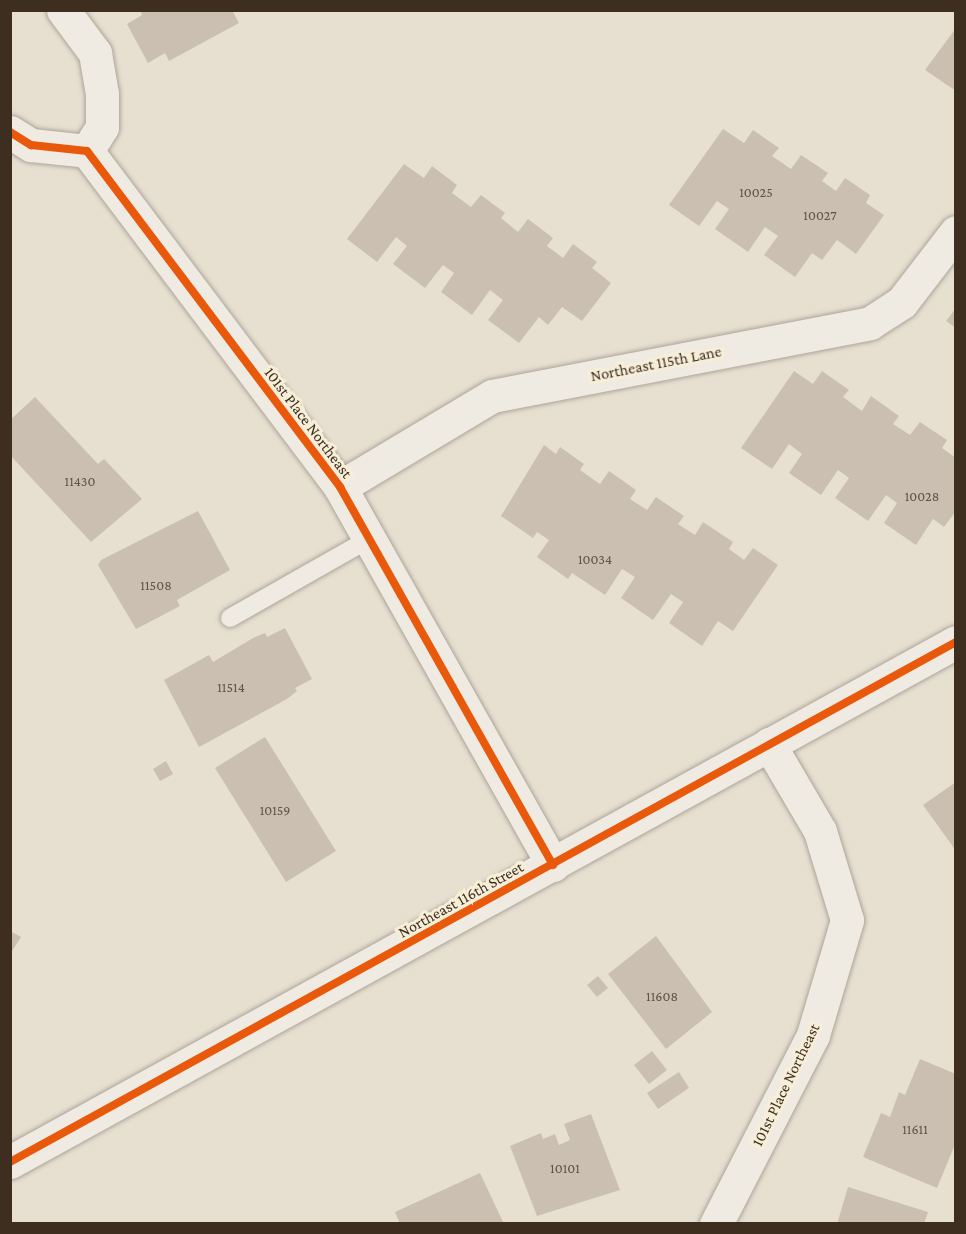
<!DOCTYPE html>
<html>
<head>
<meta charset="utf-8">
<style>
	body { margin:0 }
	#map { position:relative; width:966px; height:1234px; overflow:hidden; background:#e7e0d1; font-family:"Crimson Pro",serif }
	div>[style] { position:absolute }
	.building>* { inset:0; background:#cbbfb2 }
	.roads { filter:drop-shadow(0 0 2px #ada599) drop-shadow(0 0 2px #ada599) }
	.lane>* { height:18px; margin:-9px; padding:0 9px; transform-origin:9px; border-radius:9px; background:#efebe3 }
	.street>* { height:33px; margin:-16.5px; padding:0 16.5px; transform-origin:16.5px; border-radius:16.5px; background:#efebe3 }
	.secondary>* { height:33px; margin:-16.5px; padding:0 16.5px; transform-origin:16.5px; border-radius:16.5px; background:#efebe3 }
	.cycleway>* { height:8px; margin:-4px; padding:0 4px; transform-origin:4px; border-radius:4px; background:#e8590c }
	span { translate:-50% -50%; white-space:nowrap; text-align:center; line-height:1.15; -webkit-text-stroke:6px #f7eed8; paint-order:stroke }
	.number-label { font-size:14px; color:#605244 }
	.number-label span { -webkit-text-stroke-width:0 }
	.street-label { font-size:16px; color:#3d2e20 }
	.frame { position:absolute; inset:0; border:12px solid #3d2e20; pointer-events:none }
</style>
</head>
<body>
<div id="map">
	<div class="building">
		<i style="clip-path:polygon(140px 10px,232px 10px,239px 23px,169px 61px,165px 53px,148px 63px,127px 24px,142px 15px)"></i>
		<i style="clip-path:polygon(956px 28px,956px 91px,925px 70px)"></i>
		<i style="clip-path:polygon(723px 129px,744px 143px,753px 130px,779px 148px,772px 156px,791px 169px,801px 155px,828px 173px,822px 181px,836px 191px,845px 178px,870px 195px,866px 203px,884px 215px,856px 254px,837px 240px,822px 260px,812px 253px,795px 277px,764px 255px,778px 236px,765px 227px,748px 252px,715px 229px,729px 209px,717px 201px,699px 226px,669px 205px)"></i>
		<i style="clip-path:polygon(404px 164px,424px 178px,432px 166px,457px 185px,452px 193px,471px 207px,481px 195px,505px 213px,501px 218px,518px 232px,528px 219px,553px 238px,547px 246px,563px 258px,573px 244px,597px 262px,592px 268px,611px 283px,582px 321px,562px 307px,548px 325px,539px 317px,519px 343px,488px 320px,503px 300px,490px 290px,472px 315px,441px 292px,454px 273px,443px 265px,425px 288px,393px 264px,407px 246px,396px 237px,377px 262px,347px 239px)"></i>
		<i style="clip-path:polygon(956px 308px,956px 328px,946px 321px)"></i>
		<i style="clip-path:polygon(794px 371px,813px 384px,822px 371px,849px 390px,843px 397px,862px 411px,871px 396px,899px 416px,893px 424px,910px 435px,920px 422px,947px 440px,942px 448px,956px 458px,956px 511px,944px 527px,933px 519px,916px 545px,884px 523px,897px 503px,886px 495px,868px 521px,835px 498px,849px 478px,838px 470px,821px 495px,789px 473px,802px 454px,789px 444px,772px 469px,741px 448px)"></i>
		<i style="clip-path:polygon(35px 397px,98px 464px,104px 459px,142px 499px,91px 542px,10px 455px,10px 420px)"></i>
		<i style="clip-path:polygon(544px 445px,556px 454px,560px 447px,584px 464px,580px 470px,600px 484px,609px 471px,636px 490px,630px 499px,647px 510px,656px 497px,684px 516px,678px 524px,695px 535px,703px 522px,733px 542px,729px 549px,744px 560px,753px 548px,778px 565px,733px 631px,718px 621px,702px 646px,669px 623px,683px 602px,671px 594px,653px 620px,621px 598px,635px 577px,622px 569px,605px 595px,572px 573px,568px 579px,537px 557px,549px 540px,537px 532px,533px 538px,501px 516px)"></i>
		<i style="clip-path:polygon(198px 511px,230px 570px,177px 600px,180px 606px,136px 629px,98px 565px,101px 560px)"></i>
		<i style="clip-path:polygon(285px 628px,312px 679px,295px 688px,297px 691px,287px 699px,199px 747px,164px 680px,209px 655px,213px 662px,253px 638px,265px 633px,267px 637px)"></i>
		<i style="clip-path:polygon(265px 737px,336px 851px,286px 882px,215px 768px)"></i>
		<i style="clip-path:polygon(166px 761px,173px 774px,160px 781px,153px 769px)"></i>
		<i style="clip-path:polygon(956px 782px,956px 851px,923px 805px)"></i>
		<i style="clip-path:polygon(10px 931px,21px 937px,10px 954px)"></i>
		<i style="clip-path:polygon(656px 936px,712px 1012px,666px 1049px,608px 974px)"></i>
		<i style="clip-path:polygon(598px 976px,608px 988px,597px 997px,587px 985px)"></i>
		<i style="clip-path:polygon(652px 1051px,667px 1070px,649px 1084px,634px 1065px)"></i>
		<i style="clip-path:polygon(920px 1059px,956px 1074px,956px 1142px,937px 1188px,863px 1157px,881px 1113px,890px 1117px,899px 1092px,905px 1095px)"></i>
		<i style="clip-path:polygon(679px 1072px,689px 1088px,658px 1109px,647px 1093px)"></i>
		<i style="clip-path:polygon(591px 1114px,620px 1190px,537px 1216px,510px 1146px,541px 1133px,543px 1139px,555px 1134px,559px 1145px,570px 1140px,564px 1124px)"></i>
		<i style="clip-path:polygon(480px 1173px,504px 1224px,400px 1224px,395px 1212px)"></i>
		<i style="clip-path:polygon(848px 1187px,928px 1212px,924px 1224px,837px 1224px)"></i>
	</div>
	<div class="roads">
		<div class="lane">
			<i style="left:230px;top:618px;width:160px;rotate:-29.6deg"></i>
		</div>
		<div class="street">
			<i style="left:63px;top:10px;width:54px;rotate:53.3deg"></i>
			<i style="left:95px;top:53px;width:42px;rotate:80.3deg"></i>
			<i style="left:102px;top:94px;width:33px;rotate:90deg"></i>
			<i style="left:102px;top:127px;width:28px;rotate:122deg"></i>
			<i style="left:10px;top:132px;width:25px;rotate:32deg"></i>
			<i style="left:31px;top:145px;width:56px;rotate:6.1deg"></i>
			<i style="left:87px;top:151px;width:421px;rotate:53deg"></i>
			<i style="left:340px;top:487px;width:434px;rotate:60.6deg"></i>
			<i style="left:340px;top:487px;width:177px;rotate:-30.9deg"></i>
			<i style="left:492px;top:396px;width:385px;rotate:-10.9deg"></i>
			<i style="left:870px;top:323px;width:38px;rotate:-33deg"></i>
			<i style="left:902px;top:302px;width:88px;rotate:-52.4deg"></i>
			<i style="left:716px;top:1224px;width:212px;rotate:-62.8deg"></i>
			<i style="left:813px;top:1035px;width:120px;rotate:-73.5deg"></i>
			<i style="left:847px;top:920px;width:93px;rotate:-106.9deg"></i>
			<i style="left:820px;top:831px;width:101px;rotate:-120.4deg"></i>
		</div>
		<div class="secondary">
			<i style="left:10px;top:1162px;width:1079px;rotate:-28.8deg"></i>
		</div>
	</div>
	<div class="cycleway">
		<i style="left:10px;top:132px;width:25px;rotate:32deg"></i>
		<i style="left:31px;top:145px;width:56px;rotate:6.1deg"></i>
		<i style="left:87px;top:151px;width:421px;rotate:53deg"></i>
		<i style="left:340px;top:487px;width:434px;rotate:60.6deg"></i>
		<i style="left:10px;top:1162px;width:1079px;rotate:-28.8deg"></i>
	</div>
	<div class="number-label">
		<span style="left:756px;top:192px">10025</span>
		<span style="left:820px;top:215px">10027</span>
		<span style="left:80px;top:481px">11430</span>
		<span style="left:922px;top:496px">10028</span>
		<span style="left:595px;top:559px">10034</span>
		<span style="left:156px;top:585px">11508</span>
		<span style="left:231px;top:687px">11514</span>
		<span style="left:275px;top:810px">10159</span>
		<span style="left:662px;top:996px">11608</span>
		<span style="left:915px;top:1129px">11611</span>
		<span style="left:565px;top:1168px">10101</span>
	</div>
	<div class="street-label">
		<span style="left:656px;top:364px;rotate:-11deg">Northeast 115th Lane</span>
		<span style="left:308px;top:423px;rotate:53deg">101st Place Northeast</span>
		<span style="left:461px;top:900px;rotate:-29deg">Northeast 116th Street</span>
		<span style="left:786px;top:1085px;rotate:-64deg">101st Place Northeast</span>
	</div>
	<div class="frame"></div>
</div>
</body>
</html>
